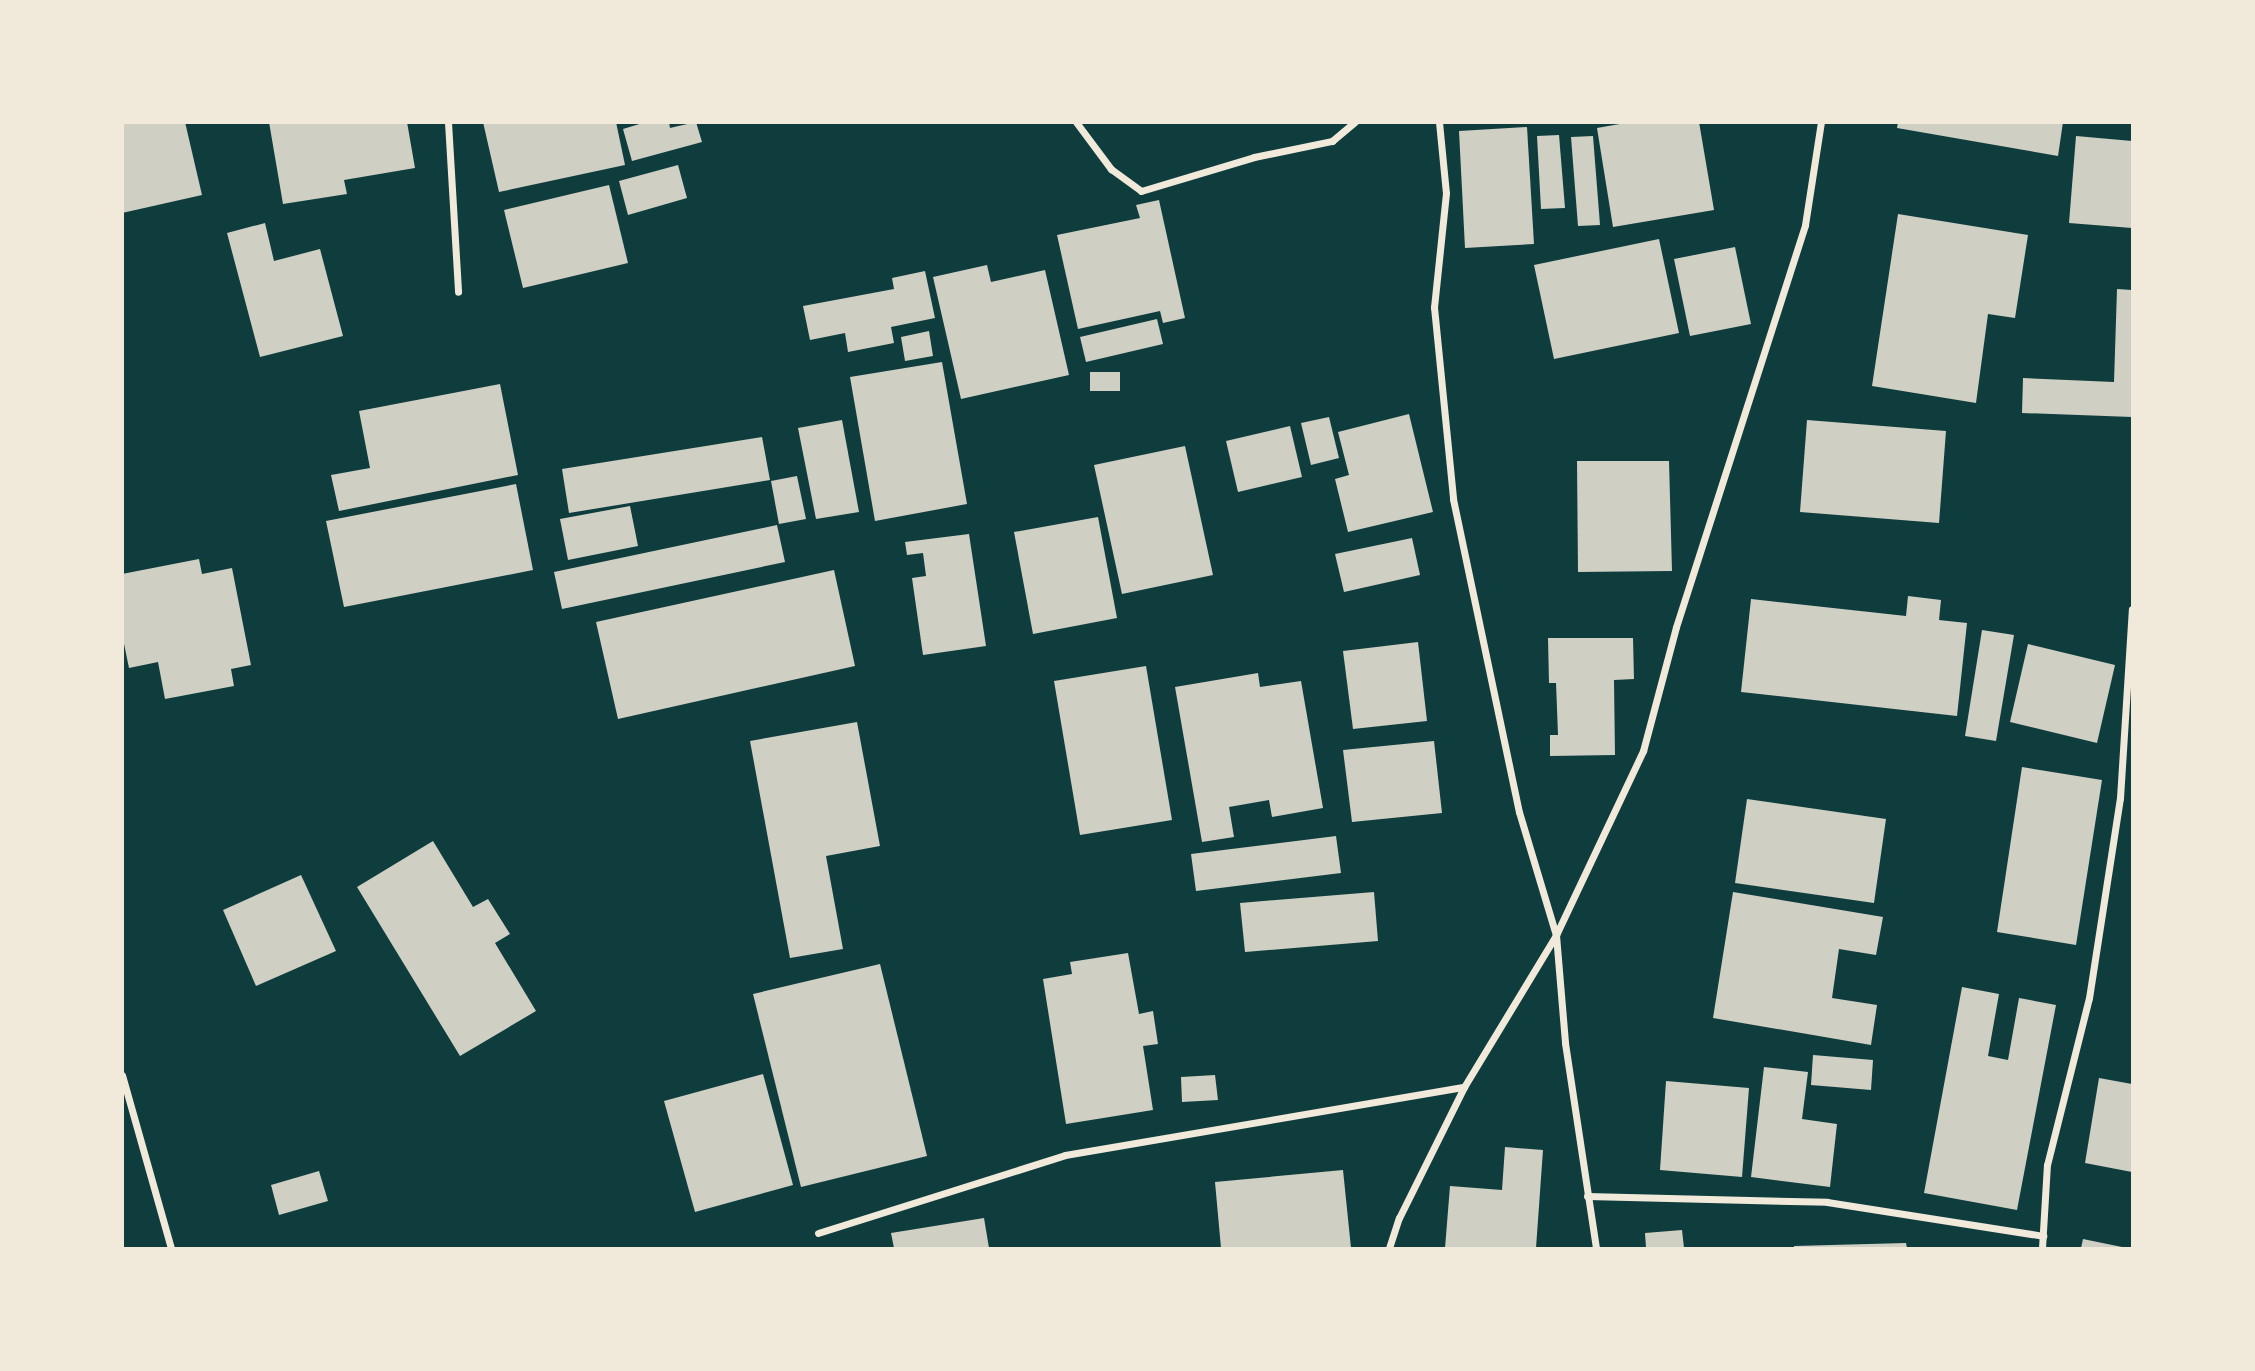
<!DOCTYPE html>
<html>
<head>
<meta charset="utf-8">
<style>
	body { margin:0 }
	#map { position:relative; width:2255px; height:1371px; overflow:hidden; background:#0f3d3e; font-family:Inter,sans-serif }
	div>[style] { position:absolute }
	.building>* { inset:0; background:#cfcfc3 }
	.minor>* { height:7px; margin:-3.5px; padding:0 3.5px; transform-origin:3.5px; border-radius:3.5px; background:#f1e9da }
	span { translate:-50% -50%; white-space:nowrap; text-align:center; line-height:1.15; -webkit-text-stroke:7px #f1e9da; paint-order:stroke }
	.frame { position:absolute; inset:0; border:124px solid #f1e9da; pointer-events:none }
</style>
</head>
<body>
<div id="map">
	<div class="building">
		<i style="clip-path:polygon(122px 122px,185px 122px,202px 195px,122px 213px)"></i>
		<i style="clip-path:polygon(269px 122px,407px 122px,415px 168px,344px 180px,347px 194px,283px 204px)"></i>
		<i style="clip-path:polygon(483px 122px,616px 122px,625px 165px,499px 192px)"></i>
		<i style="clip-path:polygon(646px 122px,669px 122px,670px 128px,696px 122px,702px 142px,632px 161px,623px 129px)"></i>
		<i style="clip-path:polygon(1631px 122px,1699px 122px,1714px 210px,1613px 227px,1597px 128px)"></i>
		<i style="clip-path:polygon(1898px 122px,2063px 122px,2058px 156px,1897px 128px)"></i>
		<i style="clip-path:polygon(1527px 127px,1534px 244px,1465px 248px,1459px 131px)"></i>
		<i style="clip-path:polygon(1559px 135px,1565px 208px,1541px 209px,1537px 136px)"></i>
		<i style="clip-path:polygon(1593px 136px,1600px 225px,1578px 226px,1571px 137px)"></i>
		<i style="clip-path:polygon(2076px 136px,2132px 141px,2132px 228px,2069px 223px)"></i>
		<i style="clip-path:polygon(678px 165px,687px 198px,628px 215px,619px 181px)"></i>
		<i style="clip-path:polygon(609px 185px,628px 263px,523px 288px,504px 210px)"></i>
		<i style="clip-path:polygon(1159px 200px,1185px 318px,1163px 323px,1160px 311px,1078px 329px,1057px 235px,1140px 218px,1136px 205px)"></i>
		<i style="clip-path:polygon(1898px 214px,2028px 235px,2015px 318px,1988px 314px,1976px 403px,1872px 386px)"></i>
		<i style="clip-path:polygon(265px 223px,274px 261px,320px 249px,343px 336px,260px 357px,227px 233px)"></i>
		<i style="clip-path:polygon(1659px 239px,1679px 333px,1554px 359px,1534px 265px)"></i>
		<i style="clip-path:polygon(1735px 247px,1751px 324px,1690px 336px,1674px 259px)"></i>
		<i style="clip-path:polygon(987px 265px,991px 282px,1045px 270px,1069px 375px,961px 399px,933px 277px)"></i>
		<i style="clip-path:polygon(925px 271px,935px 318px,891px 327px,894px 343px,848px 352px,845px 333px,810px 340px,803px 306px,894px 289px,892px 278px)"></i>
		<i style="clip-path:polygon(2117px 289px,2132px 290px,2132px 417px,2022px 413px,2023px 378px,2114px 382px)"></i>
		<i style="clip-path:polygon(1157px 319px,1163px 344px,1086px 362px,1080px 337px)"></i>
		<i style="clip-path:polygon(929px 331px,933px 356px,905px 361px,901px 337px)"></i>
		<i style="clip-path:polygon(942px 362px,967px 504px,875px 521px,850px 377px)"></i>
		<i style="clip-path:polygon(1090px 372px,1120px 372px,1120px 391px,1090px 391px)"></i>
		<i style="clip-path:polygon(500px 384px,518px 475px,339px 511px,331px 475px,370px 468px,359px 411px)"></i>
		<i style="clip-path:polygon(1409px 414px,1433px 512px,1348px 532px,1335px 479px,1349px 475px,1338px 432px)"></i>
		<i style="clip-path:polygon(1329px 417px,1339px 458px,1311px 465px,1301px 423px)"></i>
		<i style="clip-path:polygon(842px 420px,859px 512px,816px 519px,798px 428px)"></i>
		<i style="clip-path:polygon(1807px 420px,1946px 431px,1939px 523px,1800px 512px)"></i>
		<i style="clip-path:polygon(1290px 426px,1302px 477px,1238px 492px,1226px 441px)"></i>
		<i style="clip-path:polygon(762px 437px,770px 480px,569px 513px,562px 469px)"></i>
		<i style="clip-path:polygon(1185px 446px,1213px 575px,1122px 594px,1094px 465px)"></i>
		<i style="clip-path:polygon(1577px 461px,1669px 461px,1672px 571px,1578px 572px)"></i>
		<i style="clip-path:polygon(797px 476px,806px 519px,779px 524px,771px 481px)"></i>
		<i style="clip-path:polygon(516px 484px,533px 570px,344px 607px,326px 521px)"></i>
		<i style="clip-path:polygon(630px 506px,638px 546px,568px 560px,560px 519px)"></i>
		<i style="clip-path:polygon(1098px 517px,1117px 618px,1033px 634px,1014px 532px)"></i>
		<i style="clip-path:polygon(777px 525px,785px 562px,562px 609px,554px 572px)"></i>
		<i style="clip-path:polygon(969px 534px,986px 646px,923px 655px,912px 578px,926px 576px,923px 553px,907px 555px,905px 542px)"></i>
		<i style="clip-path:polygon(1412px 538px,1420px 575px,1344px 592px,1335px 554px)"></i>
		<i style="clip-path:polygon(199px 559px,202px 574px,232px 568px,251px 665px,231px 669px,234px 686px,165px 699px,158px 662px,129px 668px,122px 634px,122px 574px)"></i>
		<i style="clip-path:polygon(834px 570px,855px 666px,618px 719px,596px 622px)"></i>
		<i style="clip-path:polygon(1908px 596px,1941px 600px,1939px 620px,1967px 623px,1957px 716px,1741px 692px,1751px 599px,1906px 616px)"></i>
		<i style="clip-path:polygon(1982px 630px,2014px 635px,1996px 741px,1965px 736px)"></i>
		<i style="clip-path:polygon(1548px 638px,1633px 638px,1634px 679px,1614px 680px,1615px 755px,1550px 756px,1550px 735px,1558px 735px,1556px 683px,1549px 683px)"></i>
		<i style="clip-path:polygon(1418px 642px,1427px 721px,1353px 729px,1343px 651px)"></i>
		<i style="clip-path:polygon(2028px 644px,2115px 665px,2097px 743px,2010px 722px)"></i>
		<i style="clip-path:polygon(1146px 666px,1172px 820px,1080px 835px,1054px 681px)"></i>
		<i style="clip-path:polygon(1258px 673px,1260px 687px,1301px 681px,1323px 808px,1272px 817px,1269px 800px,1229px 807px,1234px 837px,1202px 842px,1175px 687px)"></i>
		<i style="clip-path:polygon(857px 722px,880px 846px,826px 856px,843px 949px,790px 958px,750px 741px)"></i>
		<i style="clip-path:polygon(1434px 741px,1442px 813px,1352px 822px,1343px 750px)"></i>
		<i style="clip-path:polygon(2022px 767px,2102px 780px,2076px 945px,1997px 932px)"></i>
		<i style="clip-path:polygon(1747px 799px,1886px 819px,1874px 903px,1735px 883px)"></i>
		<i style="clip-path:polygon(1336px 836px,1341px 873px,1196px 891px,1191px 854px)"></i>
		<i style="clip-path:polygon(433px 841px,473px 907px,488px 899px,510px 934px,495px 943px,536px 1011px,460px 1056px,357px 887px)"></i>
		<i style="clip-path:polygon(301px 875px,336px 951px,256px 986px,223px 910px)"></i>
		<i style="clip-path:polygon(1374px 892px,1378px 941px,1245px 952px,1240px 903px)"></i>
		<i style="clip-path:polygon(1733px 892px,1883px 917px,1876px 955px,1839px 949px,1832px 998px,1877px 1005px,1871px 1045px,1713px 1018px)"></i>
		<i style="clip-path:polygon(1128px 953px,1139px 1014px,1153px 1011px,1158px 1044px,1143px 1046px,1153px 1110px,1066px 1124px,1043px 979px,1072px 974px,1070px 962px)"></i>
		<i style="clip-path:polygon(880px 964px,927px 1156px,801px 1187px,753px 994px)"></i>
		<i style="clip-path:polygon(1962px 987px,1999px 994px,1988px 1056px,2008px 1060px,2019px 998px,2056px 1005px,2017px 1210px,1924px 1193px)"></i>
		<i style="clip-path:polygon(1813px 1055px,1873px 1060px,1871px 1090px,1811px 1085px)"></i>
		<i style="clip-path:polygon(1764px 1067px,1808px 1072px,1802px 1119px,1837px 1124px,1830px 1187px,1751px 1177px)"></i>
		<i style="clip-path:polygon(763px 1074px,793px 1185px,695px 1212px,664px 1101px)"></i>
		<i style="clip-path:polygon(1215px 1075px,1218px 1100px,1182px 1102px,1181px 1077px)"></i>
		<i style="clip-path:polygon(2099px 1078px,2132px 1084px,2132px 1172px,2085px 1163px)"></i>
		<i style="clip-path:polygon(1666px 1081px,1749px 1088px,1742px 1177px,1660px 1170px)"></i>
		<i style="clip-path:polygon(1505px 1147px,1543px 1150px,1536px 1248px,1445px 1248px,1450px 1186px,1502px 1190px)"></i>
		<i style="clip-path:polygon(1343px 1170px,1351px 1248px,1221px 1248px,1215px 1182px)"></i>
		<i style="clip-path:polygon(319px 1171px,328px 1201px,279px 1215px,271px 1185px)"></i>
		<i style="clip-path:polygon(984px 1218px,989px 1248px,894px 1248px,891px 1233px)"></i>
		<i style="clip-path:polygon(1682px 1230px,1684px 1248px,1646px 1248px,1645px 1233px)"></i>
		<i style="clip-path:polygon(2083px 1239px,2122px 1247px,2122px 1248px,2081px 1248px)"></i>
		<i style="clip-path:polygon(1906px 1243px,1907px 1248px,1794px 1248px,1794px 1246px)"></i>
	</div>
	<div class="minor">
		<i style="left:448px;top:122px;width:170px;rotate:86.6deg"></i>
		<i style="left:1076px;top:122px;width:59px;rotate:53.3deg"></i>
		<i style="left:1111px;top:169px;width:37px;rotate:36deg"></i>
		<i style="left:1141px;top:191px;width:118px;rotate:-16.7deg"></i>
		<i style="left:1254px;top:157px;width:80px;rotate:-11.6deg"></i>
		<i style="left:1332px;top:141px;width:30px;rotate:-40deg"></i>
		<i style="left:1439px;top:122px;width:71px;rotate:84.4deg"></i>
		<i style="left:1446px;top:193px;width:115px;rotate:96deg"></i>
		<i style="left:1434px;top:307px;width:193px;rotate:84.3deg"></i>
		<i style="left:1453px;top:499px;width:320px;rotate:78.1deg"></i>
		<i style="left:1519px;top:812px;width:128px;rotate:73.3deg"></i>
		<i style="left:1556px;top:935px;width:108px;rotate:85.2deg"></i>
		<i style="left:1565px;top:1043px;width:207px;rotate:81.4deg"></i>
		<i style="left:122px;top:1075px;width:180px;rotate:74.2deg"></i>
		<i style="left:1587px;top:1196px;width:240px;rotate:1.4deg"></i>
		<i style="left:1827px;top:1202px;width:219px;rotate:8.9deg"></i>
		<i style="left:818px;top:1233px;width:259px;rotate:-17.5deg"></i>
		<i style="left:1065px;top:1155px;width:405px;rotate:-9.7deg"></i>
		<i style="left:1389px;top:1248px;width:32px;rotate:-72deg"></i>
		<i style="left:1399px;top:1218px;width:146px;rotate:-63.6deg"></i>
		<i style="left:1464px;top:1087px;width:178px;rotate:-58.8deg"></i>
		<i style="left:1556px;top:935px;width:204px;rotate:-64.7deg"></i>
		<i style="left:1643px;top:751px;width:128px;rotate:-75.1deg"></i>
		<i style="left:1676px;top:627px;width:422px;rotate:-72.2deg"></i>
		<i style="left:1805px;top:225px;width:104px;rotate:-81.2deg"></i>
		<i style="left:2042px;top:1248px;width:83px;rotate:-86.6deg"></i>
		<i style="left:2047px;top:1165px;width:172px;rotate:-75.9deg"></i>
		<i style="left:2089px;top:998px;width:202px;rotate:-81.2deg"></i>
		<i style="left:2120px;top:798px;width:189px;rotate:-86.4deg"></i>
	</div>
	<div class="frame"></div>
</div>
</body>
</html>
